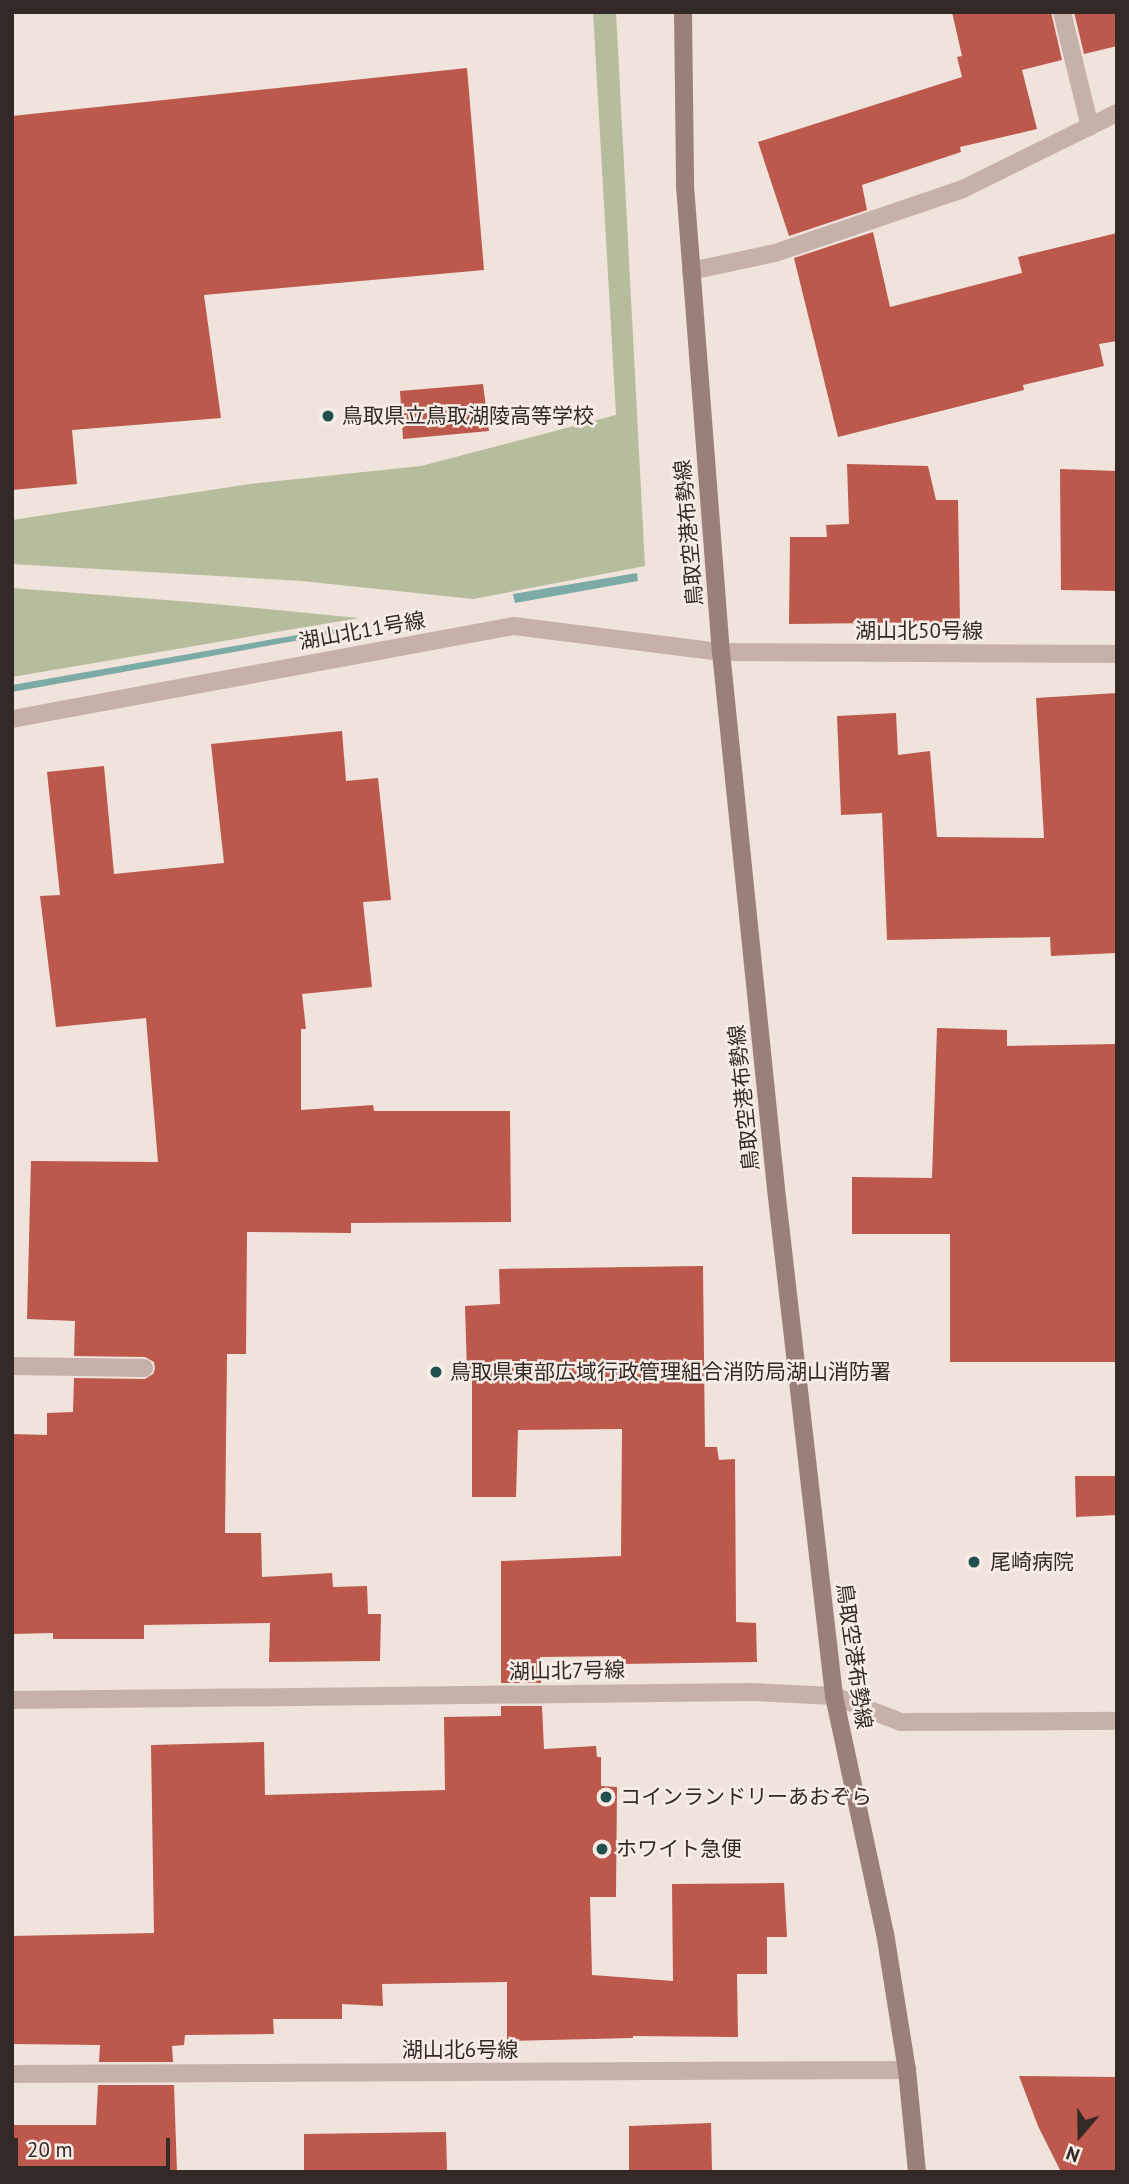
<!DOCTYPE html>
<html>
<head>
<meta charset="utf-8">
<style>
	body { margin:0 }
	#map { position:relative; width:1129px; height:2184px; overflow:hidden; background:#efe3db; font-family:"PT Sans","Noto Sans JP",sans-serif }
	div>[style] { position:absolute }
	.green>* { inset:0; background:#b6bd9c }
	.water>* { inset:0; background:#7caaa5 }
	.building>* { inset:0; background:#bc584c }
	.minor>* { height:18px; margin:-9px; padding:0 9px; transform-origin:9px; border-radius:9px; background:#c6b1a8 }
	.secondary>* { height:18px; margin:-9px; padding:0 9px; transform-origin:9px; border-radius:9px; background:#998179 }
	.dots>* { width:19px; height:19px; translate:-50% -50%; box-sizing:border-box; border:4px solid #f7ede6; border-radius:50% }
	span { translate:-50% -50%; white-space:nowrap; text-align:center; line-height:1.15; -webkit-text-stroke:5px #f7ede6; paint-order:stroke }
	.poi-label { font-size:21px; color:#332927 }
	.left { translate:0 -50%; text-align:left }
	.street-label { font-size:21px; color:#332927 }
	.frame { position:absolute; inset:0; border:14px solid #332927; pointer-events:none }
	.north { position:absolute; left:1045px; top:2100px; width:70px; height:70px; -webkit-text-stroke:5px #f7ede6; paint-order:stroke; rotate:200deg; font-size:19px; font-weight:700; line-height:28px; text-align:center; color:#332927 }
	.north::after { content:''; display:block; margin:auto; width:24px; height:32px; background:#332927; clip-path:polygon(50% 0,100% 100%,50% 72%,0 100%) }
	.scale { position:absolute; left:14px; top:2138px; width:156px; height:32px; box-sizing:border-box; border:4px solid #332927; border-top:0; padding-left:9px; font-size:21px; line-height:24px; white-space:nowrap; color:#332927; -webkit-text-stroke:5px #f7ede6; paint-order:stroke }
</style>
</head>
<body>
<div id="map">
	<div class="green">
		<i style="clip-path:polygon(593px 12px,616px 12px,645px 566px,473px 599px,302px 581px,12px 564px,12px 520px,250px 484px,421px 466px,616px 415px)"></i>
		<i style="clip-path:polygon(12px 588px,204px 603px,359px 618px,12px 677px)"></i>
	</div>
	<div class="water">
		<i style="clip-path:polygon(637px 573px,638px 581px,515px 603px,513px 594px)"></i>
		<i style="clip-path:polygon(360px 624px,361px 629px,12px 692px,12px 685px)"></i>
	</div>
	<div class="building">
		<i style="clip-path:polygon(952px 12px,1051px 12px,1062px 60px,1022px 70px,1037px 129px,960px 147px,961px 152px,862px 185px,867px 210px,789px 236px,758px 142px,962px 77px,957px 57px,962px 56px)"></i>
		<i style="clip-path:polygon(1074px 12px,1117px 12px,1117px 46px,1084px 54px)"></i>
		<i style="clip-path:polygon(467px 68px,484px 270px,204px 295px,221px 418px,72px 430px,77px 484px,12px 490px,12px 116px)"></i>
		<i style="clip-path:polygon(873px 232px,890px 307px,1022px 273px,1018px 257px,1117px 233px,1117px 341px,1099px 344px,1104px 366px,1023px 385px,1024px 390px,838px 437px,794px 258px)"></i>
		<i style="clip-path:polygon(483px 384px,489px 431px,403px 439px,400px 391px)"></i>
		<i style="clip-path:polygon(847px 464px,928px 466px,936px 500px,958px 500px,960px 622px,789px 624px,790px 537px,827px 537px,826px 525px,849px 524px)"></i>
		<i style="clip-path:polygon(1060px 469px,1117px 471px,1117px 591px,1061px 590px)"></i>
		<i style="clip-path:polygon(1117px 693px,1117px 953px,1051px 956px,1050px 937px,887px 940px,882px 813px,841px 815px,837px 716px,896px 713px,898px 755px,930px 751px,937px 837px,1044px 838px,1036px 698px)"></i>
		<i style="clip-path:polygon(342px 731px,346px 781px,378px 778px,391px 900px,363px 902px,372px 987px,302px 994px,306px 1029px,301px 1029px,301px 1110px,373px 1105px,374px 1111px,510px 1111px,511px 1222px,351px 1223px,351px 1233px,247px 1232px,246px 1354px,227px 1354px,225px 1533px,261px 1533px,262px 1577px,332px 1573px,333px 1587px,367px 1586px,368px 1614px,381px 1614px,380px 1661px,269px 1662px,270px 1623px,144px 1625px,144px 1639px,53px 1639px,53px 1633px,12px 1634px,12px 1434px,47px 1435px,47px 1413px,73px 1412px,74px 1378px,145px 1379px,153px 1374px,155px 1369px,154px 1362px,145px 1357px,74px 1356px,75px 1321px,27px 1319px,31px 1161px,158px 1162px,146px 1018px,56px 1027px,40px 896px,60px 895px,47px 772px,104px 766px,114px 874px,224px 863px,211px 744px)"></i>
		<i style="clip-path:polygon(937px 1028px,1007px 1030px,1007px 1046px,1117px 1044px,1117px 1362px,950px 1362px,950px 1234px,852px 1234px,852px 1177px,932px 1178px)"></i>
		<i style="clip-path:polygon(703px 1266px,705px 1447px,717px 1447px,719px 1460px,735px 1459px,736px 1622px,756px 1623px,757px 1662px,621px 1664px,621px 1656px,540px 1657px,541px 1683px,501px 1683px,501px 1561px,621px 1556px,622px 1429px,518px 1430px,516px 1497px,472px 1497px,472px 1373px,467px 1373px,465px 1306px,500px 1304px,499px 1269px)"></i>
		<i style="clip-path:polygon(1075px 1476px,1117px 1476px,1117px 1515px,1076px 1517px)"></i>
		<i style="clip-path:polygon(501px 1706px,542px 1706px,544px 1749px,596px 1746px,597px 1757px,601px 1757px,601px 1786px,617px 1787px,616px 1897px,590px 1897px,592px 1975px,673px 1981px,672px 1884px,784px 1883px,787px 1937px,767px 1937px,767px 1974px,737px 1974px,738px 2037px,633px 2036px,633px 2038px,507px 2041px,507px 1982px,382px 1984px,383px 2006px,342px 2004px,342px 2019px,273px 2019px,274px 2034px,185px 2035px,184px 2045px,172px 2046px,173px 2062px,99px 2062px,100px 2045px,12px 2044px,12px 1936px,154px 1933px,151px 1745px,264px 1742px,265px 1795px,445px 1790px,444px 1717px,501px 1716px)"></i>
		<i style="clip-path:polygon(1019px 2076px,1117px 2077px,1117px 2172px,1061px 2172px,1038px 2126px)"></i>
		<i style="clip-path:polygon(98px 2085px,174px 2085px,177px 2172px,12px 2172px,12px 2125px,96px 2125px)"></i>
		<i style="clip-path:polygon(711px 2123px,712px 2172px,629px 2172px,629px 2126px)"></i>
		<i style="clip-path:polygon(446px 2132px,447px 2172px,304px 2172px,304px 2134px)"></i>
	</div>
	<div class="minor">
		<i style="left:1062px;top:12px;width:118px;rotate:76.3deg"></i>
		<i style="left:691px;top:271px;width:86px;rotate:-12.1deg"></i>
		<i style="left:775px;top:253px;width:199px;rotate:-18.8deg"></i>
		<i style="left:963px;top:189px;width:172px;rotate:-26.3deg"></i>
		<i style="left:12px;top:719px;width:511px;rotate:-10.5deg"></i>
		<i style="left:514px;top:626px;width:209px;rotate:7.2deg"></i>
		<i style="left:721px;top:652px;width:396px;rotate:0.3deg"></i>
		<i style="left:12px;top:1366px;width:132px;rotate:0.9deg"></i>
		<i style="left:12px;top:1700px;width:740px;rotate:-0.62deg"></i>
		<i style="left:752px;top:1692px;width:82px;rotate:2.8deg"></i>
		<i style="left:834px;top:1696px;width:72px;rotate:21.2deg"></i>
		<i style="left:901px;top:1722px;width:216px;rotate:-0.3deg"></i>
		<i style="left:12px;top:2074px;width:895px;rotate:-0.26deg"></i>
	</div>
	<div class="secondary">
		<i style="left:683px;top:12px;width:174px;rotate:89.3deg"></i>
		<i style="left:685px;top:186px;width:467px;rotate:85.6deg"></i>
		<i style="left:721px;top:652px;width:540px;rotate:84.15deg"></i>
		<i style="left:776px;top:1189px;width:510px;rotate:83.47deg"></i>
		<i style="left:834px;top:1696px;width:242px;rotate:77.9deg"></i>
		<i style="left:885px;top:1933px;width:139px;rotate:80.9deg"></i>
		<i style="left:907px;top:2070px;width:102px;rotate:84.4deg"></i>
	</div>
	<div class="dots">
		<i style="left:328px;top:416px;background:#20514e"></i>
		<i style="left:436px;top:1372px;background:#20514e"></i>
		<i style="left:974px;top:1562px;background:#20514e"></i>
		<i style="left:606px;top:1797px;background:#20514e"></i>
		<i style="left:602px;top:1849px;background:#20514e"></i>
	</div>
	<div class="poi-label">
		<span class="left" style="left:342px;top:416px">鳥取県立鳥取湖陵高等学校</span>
		<span class="left" style="left:450px;top:1372px">鳥取県東部広域行政管理組合消防局湖山消防署</span>
		<span class="left" style="left:990px;top:1562px">尾崎病院</span>
		<span class="left" style="left:620px;top:1797px">コインランドリーあおぞら</span>
		<span class="left" style="left:616px;top:1849px">ホワイト急便</span>
	</div>
	<div class="street-label">
		<span style="left:689px;top:533px;rotate:-95deg">鳥取空港布勢線</span>
		<span style="left:362px;top:631px;rotate:-10deg">湖山北11号線</span>
		<span style="left:919px;top:631px">湖山北50号線</span>
		<span style="left:744px;top:1098px;rotate:-96deg">鳥取空港布勢線</span>
		<span style="left:854px;top:1656px;rotate:82deg">鳥取空港布勢線</span>
		<span style="left:567px;top:1671px;rotate:-1deg">湖山北7号線</span>
		<span style="left:460px;top:2050px">湖山北6号線</span>
	</div>
	<div class="frame"></div>
	<div class="north">N</div>
	<div class="scale">20 m</div>
</div>
</body>
</html>
